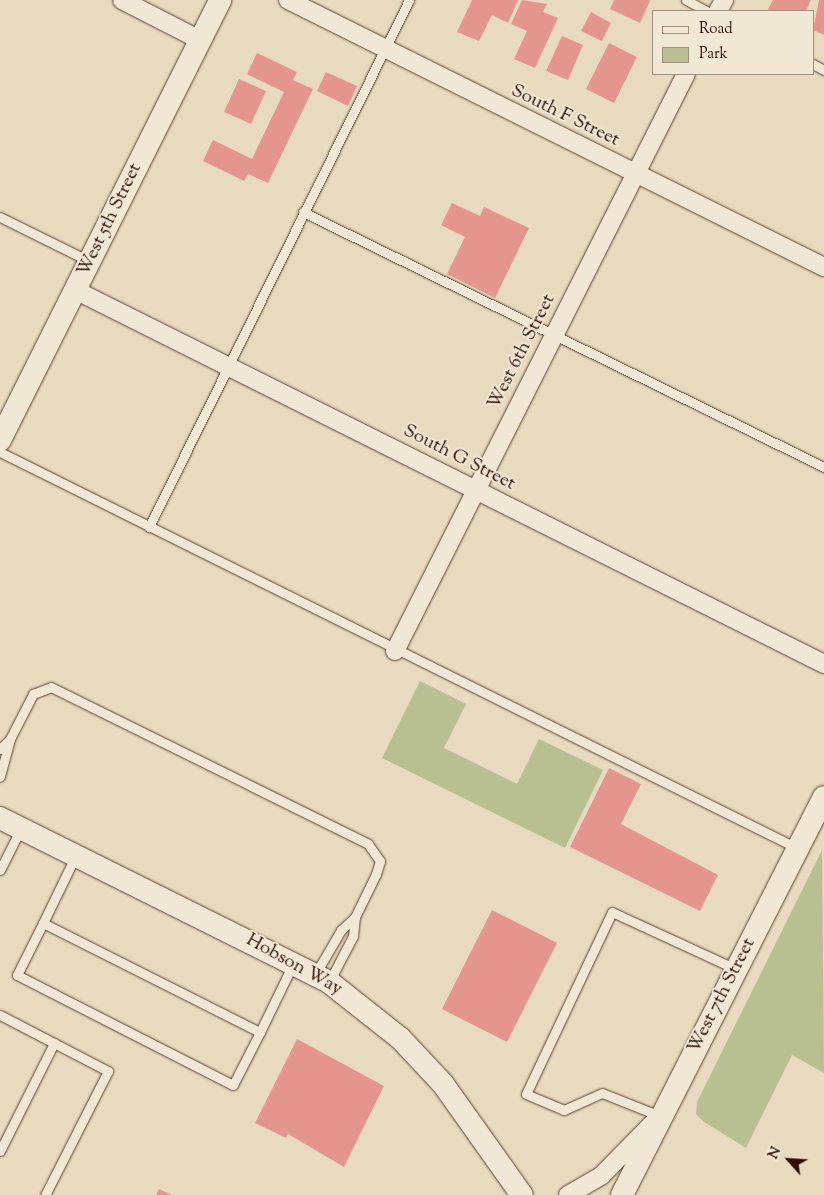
<!DOCTYPE html>
<html>
<head>
<meta charset="utf-8">
<style>
	body { margin:0 }
	#map { position:relative; width:824px; height:1195px; overflow:hidden; background:#e8dabe; font-family:"Sorts Mill Goudy",serif }
	div>[style] { position:absolute }
	.green>* { inset:0; background:#b8bf90 }
	.building>* { inset:0; background:#e4968e }
	.roads { filter:drop-shadow(0 0 1px #5c4130) drop-shadow(0 0 1px #5c4130) }
	.service>* { height:9px; margin:-4.5px; padding:0 4.5px; transform-origin:4.5px; border-radius:4.5px; background:#f0e7d5 }
	.minor>* { height:18px; margin:-9px; padding:0 9px; transform-origin:9px; border-radius:9px; background:#f0e7d5 }
	.tertiary>* { height:22px; margin:-11px; padding:0 11px; transform-origin:11px; border-radius:11px; background:#f0e7d5 }
	span { translate:-50% -50%; white-space:nowrap; text-align:center; line-height:1.15; -webkit-text-stroke:4px #f0e7d5; paint-order:stroke }
	.street-label { font-size:19px; color:#2d0e00 }
	.legend { position:absolute; left:652px; top:10px; width:162px; height:65px; box-sizing:border-box; background:#f0e7d5; border:1px solid #a29080; margin:0; padding:6px 9px; list-style:none; font-size:15px; color:#2d0e00 }
	.legend li { display:flex; align-items:center; gap:10px; height:25px }
	.legend b { width:25px; border:1px solid #a29080 }
	.north { position:absolute; left:764px; top:1135px; width:50px; height:50px; -webkit-text-stroke:4px #f0e7d5; paint-order:stroke; rotate:296deg; font-size:14px; font-weight:700; line-height:20px; text-align:center; color:#2d0e00 }
	.north::after { content:''; display:block; margin:auto; width:18px; height:22px; background:#2d0e00; clip-path:polygon(50% 0,100% 100%,50% 72%,0 100%) }
</style>
</head>
<body>
<div id="map">
	<div class="green">
		<i style="clip-path:polygon(420px 681px,466px 704px,444px 748px,517px 784px,539px 739px,603px 770px,565px 848px,382px 758px)"></i>
		<i style="clip-path:polygon(822px 850px,824px 1073px,792px 1055px,746px 1148px,704px 1122px,696px 1114px,697px 1102px)"></i>
	</div>
	<div class="building">
		<i style="clip-path:polygon(472px 0,518px 0,508px 23px,492px 15px,479px 41px,457px 32px)"></i>
		<i style="clip-path:polygon(522px 0,547px 4px,543px 12px,558px 18px,535px 68px,514px 59px,527px 31px,511px 24px)"></i>
		<i style="clip-path:polygon(614px 0,649px 0,650px 1px,640px 23px,610px 9px)"></i>
		<i style="clip-path:polygon(773px 0,811px 0,806px 11px,767px 11px)"></i>
		<i style="clip-path:polygon(819px 0,824px 0,824px 35px,813px 30px)"></i>
		<i style="clip-path:polygon(591px 12px,611px 23px,602px 41px,581px 31px)"></i>
		<i style="clip-path:polygon(562px 36px,583px 45px,568px 80px,546px 71px)"></i>
		<i style="clip-path:polygon(609px 43px,637px 57px,614px 103px,586px 89px)"></i>
		<i style="clip-path:polygon(257px 53px,297px 72px,293px 80px,313px 89px,268px 183px,248px 174px,244px 181px,203px 161px,213px 140px,252px 159px,284px 92px,247px 74px)"></i>
		<i style="clip-path:polygon(326px 72px,357px 86px,348px 106px,317px 91px)"></i>
		<i style="clip-path:polygon(239px 79px,266px 91px,251px 124px,224px 112px)"></i>
		<i style="clip-path:polygon(452px 203px,480px 216px,484px 207px,529px 228px,495px 298px,447px 274px,465px 237px,441px 225px)"></i>
		<i style="clip-path:polygon(609px 768px,641px 784px,621px 824px,718px 875px,700px 911px,570px 847px)"></i>
		<i style="clip-path:polygon(492px 910px,557px 943px,507px 1042px,442px 1009px)"></i>
		<i style="clip-path:polygon(297px 1039px,384px 1086px,344px 1167px,288px 1134px,286px 1138px,255px 1123px)"></i>
		<i style="clip-path:polygon(159px 1189px,172px 1195px,156px 1195px)"></i>
	</div>
	<div class="roads">
		<div class="service">
			<i style="left:686px;top:0;width:24px;rotate:28deg"></i>
			<i style="left:813px;top:64px;width:13px;rotate:29deg"></i>
			<i style="left:303px;top:212px;width:580px;rotate:26.08deg"></i>
			<i style="left:0;top:217px;width:99px;rotate:26.3deg"></i>
			<i style="left:0;top:452px;width:890px;rotate:26.42deg"></i>
			<i style="left:149px;top:527px;width:588px;rotate:-63.74deg"></i>
			<i style="left:10px;top:739px;width:51px;rotate:-62.9deg"></i>
			<i style="left:33px;top:694px;width:19px;rotate:-21deg"></i>
			<i style="left:51px;top:687px;width:354px;rotate:26.3deg"></i>
			<i style="left:368px;top:844px;width:21px;rotate:55deg"></i>
			<i style="left:380px;top:861px;width:14px;rotate:107deg"></i>
			<i style="left:376px;top:874px;width:48px;rotate:116deg"></i>
			<i style="left:355px;top:917px;width:19px;rotate:137deg"></i>
			<i style="left:341px;top:930px;width:50px;rotate:120.2deg"></i>
			<i style="left:0;top:749px;width:14px;rotate:-45deg"></i>
			<i style="left:10px;top:739px;width:39px;rotate:105deg"></i>
			<i style="left:75px;top:857px;width:73px;rotate:115.9deg"></i>
			<i style="left:43px;top:923px;width:243px;rotate:26.7deg"></i>
			<i style="left:260px;top:1032px;width:76px;rotate:-64.1deg"></i>
			<i style="left:0;top:870px;width:47px;rotate:-63.4deg"></i>
			<i style="left:43px;top:923px;width:58px;rotate:116.6deg"></i>
			<i style="left:17px;top:975px;width:242px;rotate:27deg"></i>
			<i style="left:233px;top:1085px;width:59px;rotate:-63deg"></i>
			<i style="left:329px;top:982px;width:52px;rotate:-62.4deg"></i>
			<i style="left:353px;top:936px;width:19px;rotate:-84deg"></i>
			<i style="left:0;top:1015px;width:122px;rotate:27.4deg"></i>
			<i style="left:108px;top:1071px;width:139px;rotate:116.9deg"></i>
			<i style="left:660px;top:1116px;width:62px;rotate:-158.4deg"></i>
			<i style="left:602px;top:1093px;width:42px;rotate:155.9deg"></i>
			<i style="left:564px;top:1110px;width:41px;rotate:-157.2deg"></i>
			<i style="left:526px;top:1094px;width:201px;rotate:-64.7deg"></i>
			<i style="left:612px;top:912px;width:136px;rotate:24.7deg"></i>
			<i style="left:0;top:1151px;width:121px;rotate:-63.4deg"></i>
		</div>
		<div class="minor">
			<i style="left:122px;top:0;width:88px;rotate:27.1deg"></i>
			<i style="left:288px;top:0;width:599px;rotate:26.48deg"></i>
			<i style="left:718px;top:11px;width:13px;rotate:-61deg"></i>
			<i style="left:75px;top:290px;width:837px;rotate:26.53deg"></i>
			<i style="left:395px;top:651px;width:646px;rotate:-63.24deg"></i>
			<i style="left:568px;top:1195px;width:39px;rotate:-30deg"></i>
			<i style="left:602px;top:1175px;width:76px;rotate:-45.5deg"></i>
		</div>
		<div class="tertiary">
			<i style="left:0;top:440px;width:492px;rotate:-63.4deg"></i>
			<i style="left:0;top:818px;width:368px;rotate:26.5deg"></i>
			<i style="left:329px;top:982px;width:90px;rotate:38.3deg"></i>
			<i style="left:400px;top:1038px;width:63px;rotate:46.9deg"></i>
			<i style="left:443px;top:1084px;width:136px;rotate:54.6deg"></i>
			<i style="left:622px;top:1195px;width:446px;rotate:-63.1deg"></i>
		</div>
	</div>
	<div class="street-label">
		<span style="left:565px;top:116px;rotate:26deg">South F Street</span>
		<span style="left:110px;top:220px;rotate:-64deg">West 5th Street</span>
		<span style="left:522px;top:352px;rotate:-63deg">West 6th Street</span>
		<span style="left:459px;top:458px;rotate:27deg">South G Street</span>
		<span style="left:294px;top:965px;rotate:29deg">Hobson Way</span>
		<span style="left:722px;top:996px;rotate:-63deg">West 7th Street</span>
	</div>
	<ul class="legend">
	<li><b style="height:6px;background:#f0e7d5"></b>Road</li>
	<li><b style="height:14px;background:#b8bf90"></b>Park</li>
	</ul>
	<div class="north">N</div>
</div>
</body>
</html>
